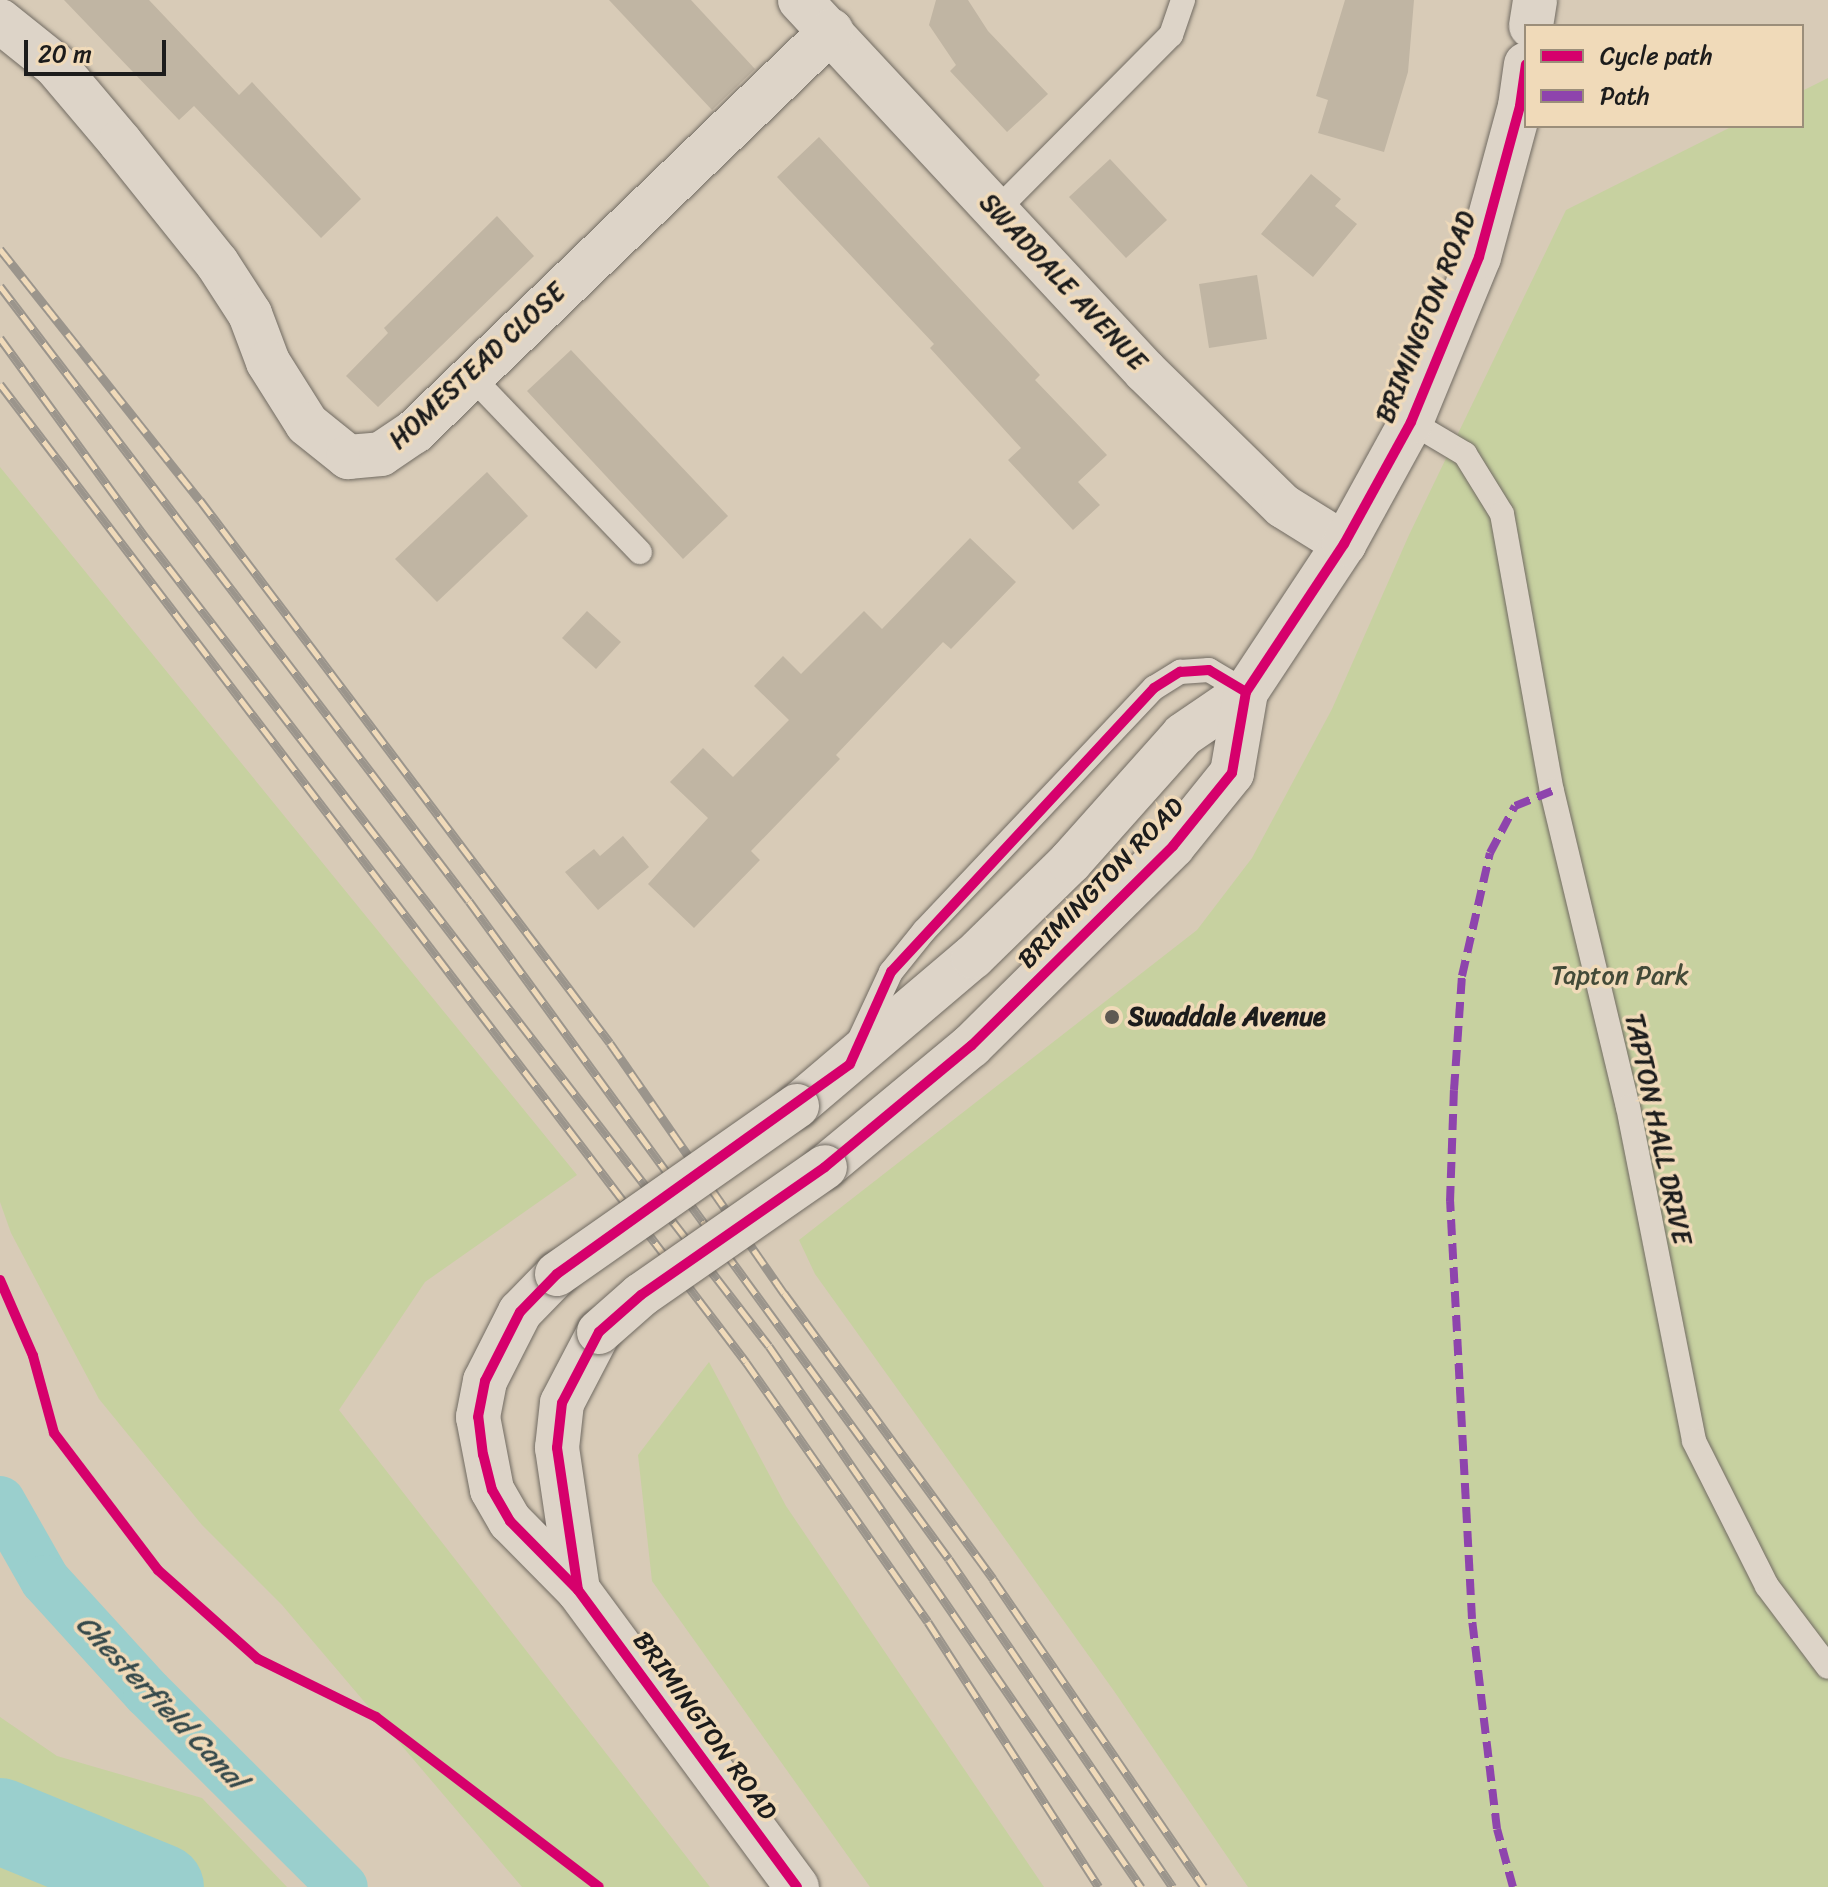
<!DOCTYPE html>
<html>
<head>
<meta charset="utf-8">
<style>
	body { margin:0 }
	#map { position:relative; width:1828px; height:1887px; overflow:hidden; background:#d8cbb7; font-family:Sriracha,sans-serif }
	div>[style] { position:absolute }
	.green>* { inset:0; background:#c7d1a0 }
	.canal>* { height:50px; margin:-25px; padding:0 25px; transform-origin:25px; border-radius:25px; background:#9acfcd }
	.river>* { height:86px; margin:-43px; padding:0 43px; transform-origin:43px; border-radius:43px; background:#9acfcd }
	.building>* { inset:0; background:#c0b5a3 }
	.roads { filter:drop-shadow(0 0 2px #716b62) drop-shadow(0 0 2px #716b62) }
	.service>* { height:24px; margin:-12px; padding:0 12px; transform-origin:12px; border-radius:12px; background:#ddd4c8 }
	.minor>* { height:44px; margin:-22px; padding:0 22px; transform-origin:22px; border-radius:22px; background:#ddd4c8 }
	.secondary>* { height:44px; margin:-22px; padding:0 22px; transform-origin:22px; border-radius:22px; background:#ddd4c8 }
	.rail>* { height:9px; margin-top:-4.5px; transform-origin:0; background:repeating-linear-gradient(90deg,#f0dab9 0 18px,#9b958c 0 36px); box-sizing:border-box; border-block:2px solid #9b958c }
	.bridges { filter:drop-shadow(0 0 2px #716b62) drop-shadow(0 0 2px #716b62) }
	.secondary-bridge>* { height:44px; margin:-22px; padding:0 22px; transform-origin:22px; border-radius:22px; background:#ddd4c8 }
	.quiet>* { height:8px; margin-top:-4px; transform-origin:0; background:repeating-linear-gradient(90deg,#8e44ad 0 16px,transparent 0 24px) }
	.cycleway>* { height:10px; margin:-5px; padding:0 5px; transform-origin:5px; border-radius:5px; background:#d6006c }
	.dots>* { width:22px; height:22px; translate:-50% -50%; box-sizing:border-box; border:4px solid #f0dab9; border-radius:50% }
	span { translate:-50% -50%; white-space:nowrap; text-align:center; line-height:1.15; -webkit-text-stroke:7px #f0dab9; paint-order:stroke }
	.street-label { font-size:26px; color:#1c1c1c }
	.park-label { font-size:26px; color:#434a38 }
	.poi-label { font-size:26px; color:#1c1c1c; font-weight:700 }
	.left { translate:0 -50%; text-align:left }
	.water-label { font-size:28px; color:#35494b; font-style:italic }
	.legend { position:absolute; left:1524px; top:24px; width:280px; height:104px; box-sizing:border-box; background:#f0dab9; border:2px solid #9b8e7a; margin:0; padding:10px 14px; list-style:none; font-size:24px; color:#1c1c1c }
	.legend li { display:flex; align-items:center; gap:16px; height:40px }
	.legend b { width:40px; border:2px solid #9b8e7a }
	.scale { position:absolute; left:24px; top:40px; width:142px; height:36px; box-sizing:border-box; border:4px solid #1c1c1c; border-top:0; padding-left:10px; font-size:24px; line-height:28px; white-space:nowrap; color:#1c1c1c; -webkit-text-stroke:6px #f0dab9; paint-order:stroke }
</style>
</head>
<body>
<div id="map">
	<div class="green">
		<i style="clip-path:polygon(1828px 78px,1828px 1887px,1248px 1887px,1114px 1691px,815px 1274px,799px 1240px,1197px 930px,1252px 858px,1332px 709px,1409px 535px,1566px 210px,1733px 126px,1802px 126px,1802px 91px)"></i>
		<i style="clip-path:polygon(0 467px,577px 1175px,425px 1282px,339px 1410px,710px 1887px,522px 1887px,282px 1605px,202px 1525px,99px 1399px,11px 1233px,0 1202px)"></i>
		<i style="clip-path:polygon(709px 1362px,786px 1506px,1044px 1887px,870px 1887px,652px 1581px,638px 1455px)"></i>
		<i style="clip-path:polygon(0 1717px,57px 1756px,202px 1798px,287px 1887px,0 1887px)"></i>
	</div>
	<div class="canal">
		<i style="left:0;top:1501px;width:91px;rotate:60.3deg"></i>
		<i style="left:45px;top:1580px;width:153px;rotate:47.7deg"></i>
		<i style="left:148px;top:1693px;width:275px;rotate:44.9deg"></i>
	</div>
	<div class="river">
		<i style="left:0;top:1821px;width:174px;rotate:22.3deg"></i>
	</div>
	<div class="building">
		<i style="clip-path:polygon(64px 0,149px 0,239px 95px,252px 82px,361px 199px,321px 238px,194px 106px,179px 120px)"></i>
		<i style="clip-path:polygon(609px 0,691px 0,755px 69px,712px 110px)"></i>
		<i style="clip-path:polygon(936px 0,968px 0,988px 31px,1048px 94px,1007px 132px,950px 71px,956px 65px,929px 25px)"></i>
		<i style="clip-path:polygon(1345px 0,1414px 0,1408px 72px,1384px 152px,1318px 133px,1328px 100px,1316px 96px)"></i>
		<i style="clip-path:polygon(819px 137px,1040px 375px,1035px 380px,1107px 455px,1078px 482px,1100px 505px,1073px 530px,1008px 460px,1021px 448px,930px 348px,934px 344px,777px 177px)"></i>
		<i style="clip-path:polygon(1110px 159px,1167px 220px,1126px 258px,1069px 197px)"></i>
		<i style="clip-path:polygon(1311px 174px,1341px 199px,1335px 206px,1357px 224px,1313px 277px,1261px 234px)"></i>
		<i style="clip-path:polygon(497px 216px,534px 256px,378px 407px,346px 376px,388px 333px,384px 328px)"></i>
		<i style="clip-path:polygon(1257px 275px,1267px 339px,1209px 348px,1199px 284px)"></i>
		<i style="clip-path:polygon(571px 350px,728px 516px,683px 559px,527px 391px)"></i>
		<i style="clip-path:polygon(487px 472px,528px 516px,437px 602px,395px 559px)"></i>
		<i style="clip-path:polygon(970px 538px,1016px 582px,951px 649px,943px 642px,836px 755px,840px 759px,751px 851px,760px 860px,694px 928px,648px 884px,708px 818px,670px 782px,703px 748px,733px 777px,789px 720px,754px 686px,783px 656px,801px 674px,864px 611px,882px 629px)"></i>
		<i style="clip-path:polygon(587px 611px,621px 642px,596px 669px,562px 638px)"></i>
		<i style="clip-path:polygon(623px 836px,649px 867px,598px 910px,565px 872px,594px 849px,600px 856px)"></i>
	</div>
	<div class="roads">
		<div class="service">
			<i style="left:997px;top:210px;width:247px;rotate:-45.2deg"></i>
			<i style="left:1171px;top:35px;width:37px;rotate:-71deg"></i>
			<i style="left:471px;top:376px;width:244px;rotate:46.2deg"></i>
			<i style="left:1411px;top:422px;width:63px;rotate:30.7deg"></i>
			<i style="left:1465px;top:454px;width:70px;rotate:58.3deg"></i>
			<i style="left:1502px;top:514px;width:281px;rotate:79.8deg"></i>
			<i style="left:1552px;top:791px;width:325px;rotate:76.5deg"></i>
			<i style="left:1628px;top:1107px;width:340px;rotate:78.8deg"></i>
			<i style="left:1694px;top:1441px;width:162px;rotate:63.3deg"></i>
			<i style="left:1767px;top:1586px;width:101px;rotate:53deg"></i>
			<i style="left:856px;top:1047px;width:83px;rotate:-65deg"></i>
			<i style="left:891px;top:972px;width:53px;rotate:-51.2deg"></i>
			<i style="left:924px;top:931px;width:335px;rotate:-46.6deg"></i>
			<i style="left:1154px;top:688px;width:31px;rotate:-32deg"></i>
			<i style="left:1180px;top:672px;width:29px;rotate:-4deg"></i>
			<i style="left:1209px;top:670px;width:43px;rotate:30.7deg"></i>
		</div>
		<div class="minor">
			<i style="left:800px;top:0;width:507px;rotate:47.08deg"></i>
			<i style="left:1145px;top:371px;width:193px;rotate:44.4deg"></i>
			<i style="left:1283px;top:506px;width:72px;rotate:31.9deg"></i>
			<i style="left:0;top:21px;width:70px;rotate:38.7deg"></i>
			<i style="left:55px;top:65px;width:101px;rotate:49.8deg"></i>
			<i style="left:120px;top:142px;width:155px;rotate:51.3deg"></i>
			<i style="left:217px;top:263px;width:61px;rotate:57.1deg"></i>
			<i style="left:250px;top:314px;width:51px;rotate:69.4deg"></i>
			<i style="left:268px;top:362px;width:73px;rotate:57.8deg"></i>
			<i style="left:307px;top:424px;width:53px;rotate:38.8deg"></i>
			<i style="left:348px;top:457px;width:33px;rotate:-5deg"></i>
			<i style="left:381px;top:454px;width:40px;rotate:-34deg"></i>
			<i style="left:414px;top:432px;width:579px;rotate:-43.88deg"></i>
		</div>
		<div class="secondary">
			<i style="left:1531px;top:26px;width:26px;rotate:-81deg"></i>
			<i style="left:797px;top:1106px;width:231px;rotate:-40.3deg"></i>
			<i style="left:973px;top:957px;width:136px;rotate:-44.4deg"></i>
			<i style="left:1070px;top:862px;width:170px;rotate:-48.3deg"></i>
			<i style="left:1183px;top:735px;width:76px;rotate:-34.3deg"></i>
			<i style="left:1246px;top:692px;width:178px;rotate:-56.5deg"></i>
			<i style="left:1344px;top:544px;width:139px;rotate:-61.2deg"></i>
			<i style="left:1411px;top:422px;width:178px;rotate:-67.6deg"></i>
			<i style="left:1479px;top:257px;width:156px;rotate:-74.8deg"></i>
			<i style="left:1520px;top:106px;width:42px;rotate:-81.9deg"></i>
			<i style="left:825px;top:1167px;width:190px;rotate:-39.7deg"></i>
			<i style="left:971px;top:1046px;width:284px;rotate:-44.7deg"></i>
			<i style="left:1173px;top:846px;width:94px;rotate:-51.1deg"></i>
			<i style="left:1232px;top:773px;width:82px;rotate:-80.2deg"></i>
			<i style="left:557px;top:1274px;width:53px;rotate:134.2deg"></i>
			<i style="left:520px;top:1312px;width:77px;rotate:116.9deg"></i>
			<i style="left:485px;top:1381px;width:37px;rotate:101deg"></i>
			<i style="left:478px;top:1417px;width:74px;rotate:79.1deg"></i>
			<i style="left:492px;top:1490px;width:36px;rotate:60deg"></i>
			<i style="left:510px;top:1521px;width:97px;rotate:45.4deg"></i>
			<i style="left:578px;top:1590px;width:369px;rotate:53.6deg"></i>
			<i style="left:578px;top:1590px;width:144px;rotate:-98.4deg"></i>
			<i style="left:557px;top:1448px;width:45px;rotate:-83.7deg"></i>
			<i style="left:562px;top:1403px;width:80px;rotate:-62.5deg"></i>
		</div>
	</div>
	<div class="rail">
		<i style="left:0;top:249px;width:321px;rotate:51.5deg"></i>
		<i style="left:200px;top:500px;width:680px;rotate:52.94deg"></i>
		<i style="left:610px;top:1043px;width:305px;rotate:55.2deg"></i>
		<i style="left:784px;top:1293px;width:354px;rotate:53.8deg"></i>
		<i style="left:993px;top:1579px;width:373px;rotate:55.6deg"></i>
		<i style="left:0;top:286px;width:773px;rotate:52.67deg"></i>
		<i style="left:469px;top:901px;width:814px;rotate:53.89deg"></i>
		<i style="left:949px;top:1559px;width:397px;rotate:55.7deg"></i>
		<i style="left:0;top:338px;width:248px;rotate:53.9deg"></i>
		<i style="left:146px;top:538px;width:1020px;rotate:52.37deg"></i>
		<i style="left:769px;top:1346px;width:657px;rotate:55.49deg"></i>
		<i style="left:0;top:384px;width:1230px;rotate:52.66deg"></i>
		<i style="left:746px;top:1362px;width:317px;rotate:55deg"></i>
		<i style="left:928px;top:1622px;width:315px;rotate:57.2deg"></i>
	</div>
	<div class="bridges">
		<div class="secondary-bridge">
			<i style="left:557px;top:1274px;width:293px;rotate:-35deg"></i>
			<i style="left:599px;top:1332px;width:56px;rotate:-41.4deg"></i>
			<i style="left:641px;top:1295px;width:224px;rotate:-34.8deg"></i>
		</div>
	</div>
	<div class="quiet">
		<i style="left:1513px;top:1887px;width:60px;rotate:-105.4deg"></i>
		<i style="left:1497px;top:1829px;width:211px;rotate:-96.8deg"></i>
		<i style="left:1472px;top:1619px;width:418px;rotate:-93deg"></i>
		<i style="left:1450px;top:1202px;width:112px;rotate:-88deg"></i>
		<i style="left:1454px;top:1090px;width:114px;rotate:-86deg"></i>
		<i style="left:1462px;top:976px;width:126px;rotate:-77.2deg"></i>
		<i style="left:1490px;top:853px;width:53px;rotate:-62deg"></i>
		<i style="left:1515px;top:806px;width:40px;rotate:-22deg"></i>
	</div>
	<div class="cycleway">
		<i style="left:0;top:1280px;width:83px;rotate:66.5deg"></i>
		<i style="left:33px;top:1356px;width:80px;rotate:74.7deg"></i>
		<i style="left:54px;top:1433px;width:172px;rotate:52.8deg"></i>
		<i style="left:158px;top:1570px;width:134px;rotate:41.7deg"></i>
		<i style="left:258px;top:1659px;width:131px;rotate:26.2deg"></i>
		<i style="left:376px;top:1717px;width:280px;rotate:37.3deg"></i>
		<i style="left:578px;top:1590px;width:144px;rotate:-98.4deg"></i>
		<i style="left:557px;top:1448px;width:45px;rotate:-83.7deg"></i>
		<i style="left:562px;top:1403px;width:80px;rotate:-62.5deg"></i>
		<i style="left:599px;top:1332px;width:56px;rotate:-41.4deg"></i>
		<i style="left:641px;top:1295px;width:224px;rotate:-34.8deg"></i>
		<i style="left:825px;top:1167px;width:190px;rotate:-39.7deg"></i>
		<i style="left:971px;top:1046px;width:284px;rotate:-44.7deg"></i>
		<i style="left:1173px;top:846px;width:94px;rotate:-51.1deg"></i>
		<i style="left:1232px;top:773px;width:82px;rotate:-80.2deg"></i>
		<i style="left:1246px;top:692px;width:178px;rotate:-56.5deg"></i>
		<i style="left:1344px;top:544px;width:139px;rotate:-61.2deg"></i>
		<i style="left:1411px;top:422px;width:178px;rotate:-67.6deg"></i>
		<i style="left:1479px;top:257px;width:156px;rotate:-74.8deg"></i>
		<i style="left:1520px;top:106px;width:42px;rotate:-81.9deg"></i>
		<i style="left:797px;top:1887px;width:369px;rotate:-126.4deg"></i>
		<i style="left:578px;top:1590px;width:97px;rotate:-134.6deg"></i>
		<i style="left:510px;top:1521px;width:36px;rotate:-120deg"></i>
		<i style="left:492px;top:1490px;width:36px;rotate:-104deg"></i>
		<i style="left:483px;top:1455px;width:38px;rotate:-97deg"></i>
		<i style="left:478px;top:1417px;width:37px;rotate:-79deg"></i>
		<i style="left:485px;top:1381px;width:77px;rotate:-63.1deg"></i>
		<i style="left:520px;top:1312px;width:53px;rotate:-45.8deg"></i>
		<i style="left:557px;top:1274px;width:360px;rotate:-35.6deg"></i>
		<i style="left:850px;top:1064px;width:101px;rotate:-66deg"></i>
		<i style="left:891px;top:972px;width:387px;rotate:-47.2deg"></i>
		<i style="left:1154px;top:688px;width:31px;rotate:-32deg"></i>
		<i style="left:1180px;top:672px;width:29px;rotate:-4deg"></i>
		<i style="left:1209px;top:670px;width:43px;rotate:30.7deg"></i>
	</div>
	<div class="dots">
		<i style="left:1112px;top:1017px;background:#5e5952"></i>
	</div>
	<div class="street-label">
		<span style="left:1063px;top:282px;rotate:47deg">SWADDALE AVENUE</span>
		<span style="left:1426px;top:317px;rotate:-68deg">BRIMINGTON ROAD</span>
		<span style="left:477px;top:366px;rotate:-43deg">HOMESTEAD CLOSE</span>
		<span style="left:1101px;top:883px;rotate:-46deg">BRIMINGTON ROAD</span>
		<span style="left:1658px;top:1129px;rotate:78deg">TAPTON HALL DRIVE</span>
		<span style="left:705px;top:1726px;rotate:54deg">BRIMINGTON ROAD</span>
	</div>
	<div class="park-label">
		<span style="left:1620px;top:976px">Tapton Park</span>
	</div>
	<div class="poi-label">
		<span class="left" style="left:1128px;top:1017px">Swaddale Avenue</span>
	</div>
	<div class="water-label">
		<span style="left:161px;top:1702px;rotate:46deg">Chesterfield Canal</span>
	</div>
	<ul class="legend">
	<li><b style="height:10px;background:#d6006c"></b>Cycle path</li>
	<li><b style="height:10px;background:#8e44ad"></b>Path</li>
	</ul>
	<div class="scale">20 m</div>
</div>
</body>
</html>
